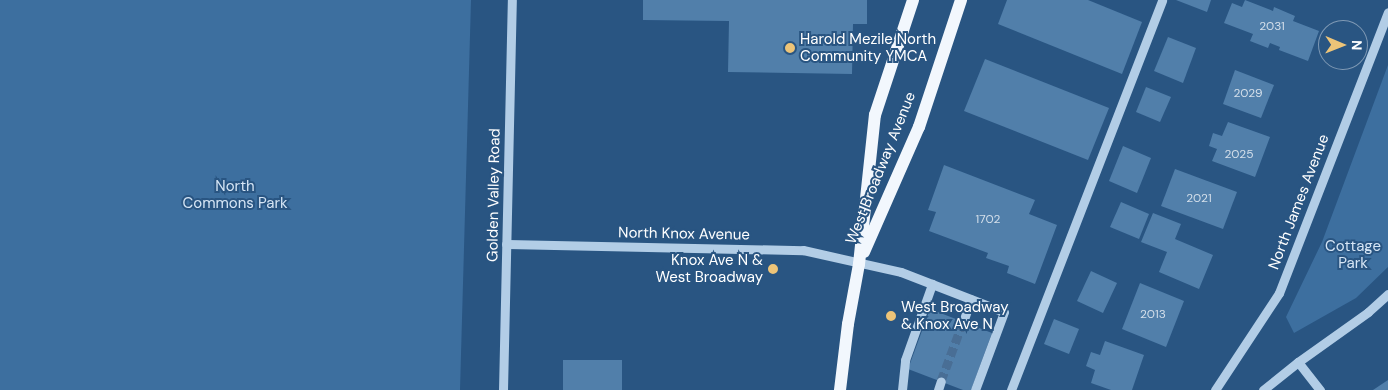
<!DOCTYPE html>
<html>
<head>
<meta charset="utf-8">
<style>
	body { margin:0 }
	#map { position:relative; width:1388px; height:390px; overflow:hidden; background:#295582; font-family:"DM Sans",sans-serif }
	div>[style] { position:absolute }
	.green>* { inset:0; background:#3d6f9f }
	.building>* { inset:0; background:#517faa }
	.minor-tunnel>* { height:9px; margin-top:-4.5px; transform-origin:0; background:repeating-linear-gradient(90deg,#496e95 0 9px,transparent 0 13.5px) }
	.minor>* { height:9px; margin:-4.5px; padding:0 4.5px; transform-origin:4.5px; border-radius:4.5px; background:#b2cde6 }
	.major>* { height:12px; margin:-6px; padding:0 6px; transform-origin:6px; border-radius:6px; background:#f2f7fd }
	.dots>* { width:14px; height:14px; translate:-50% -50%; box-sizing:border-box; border:2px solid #295582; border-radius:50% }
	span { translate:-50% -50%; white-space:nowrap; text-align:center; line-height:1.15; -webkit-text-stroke:4px #295582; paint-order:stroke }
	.number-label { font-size:12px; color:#d4dfea }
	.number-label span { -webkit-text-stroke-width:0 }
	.poi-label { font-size:15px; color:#fff }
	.left { translate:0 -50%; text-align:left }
	.right { translate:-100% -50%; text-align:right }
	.street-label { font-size:15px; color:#fff }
	.park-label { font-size:15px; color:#d5e5f5 }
	.north { position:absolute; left:1318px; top:20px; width:50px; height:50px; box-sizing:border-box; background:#295582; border:1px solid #7f99b4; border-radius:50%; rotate:91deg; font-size:14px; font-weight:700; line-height:20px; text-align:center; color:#fff }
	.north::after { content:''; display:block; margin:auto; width:18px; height:22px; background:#edc478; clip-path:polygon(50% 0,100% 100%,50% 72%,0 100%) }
</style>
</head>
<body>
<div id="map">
	<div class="green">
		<i style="clip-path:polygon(0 0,471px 0,460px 390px,0 390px)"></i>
		<i style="clip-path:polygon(1388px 65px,1388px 267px,1356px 298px,1294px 333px,1286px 317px,1322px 242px)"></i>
	</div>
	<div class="building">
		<i style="clip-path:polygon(643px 0,867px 0,867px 24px,853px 24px,852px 74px,728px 72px,729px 21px,643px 20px)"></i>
		<i style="clip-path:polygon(1007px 0,1088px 0,1142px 22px,1122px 74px,998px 24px)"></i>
		<i style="clip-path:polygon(1176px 0,1211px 0,1207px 12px)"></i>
		<i style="clip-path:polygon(1245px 0,1273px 11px,1274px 7px,1295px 16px,1293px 21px,1319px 31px,1308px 61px,1279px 50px,1280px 47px,1270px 43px,1268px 48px,1250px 41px,1253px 34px,1224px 23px,1232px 3px,1242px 7px)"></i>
		<i style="clip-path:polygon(1168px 37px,1196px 48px,1183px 83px,1154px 71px)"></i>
		<i style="clip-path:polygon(985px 59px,1109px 108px,1088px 160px,964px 111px)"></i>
		<i style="clip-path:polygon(1235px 70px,1274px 85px,1261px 118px,1223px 104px)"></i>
		<i style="clip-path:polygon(1146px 87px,1171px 97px,1160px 122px,1136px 112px)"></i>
		<i style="clip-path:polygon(1228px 122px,1270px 137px,1255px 177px,1212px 161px,1217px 149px,1209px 146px,1213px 133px,1222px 136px)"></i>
		<i style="clip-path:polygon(1123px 146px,1151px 158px,1137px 193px,1109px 181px)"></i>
		<i style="clip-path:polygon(944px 165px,1035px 200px,1029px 214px,1057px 225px,1035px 284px,1007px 273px,1009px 266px,986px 258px,988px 253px,929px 231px,936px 212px,928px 210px)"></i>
		<i style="clip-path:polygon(1175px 169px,1237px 192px,1223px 229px,1161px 206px)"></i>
		<i style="clip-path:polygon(1121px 202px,1149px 214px,1139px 239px,1110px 227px)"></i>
		<i style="clip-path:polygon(1153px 213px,1181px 224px,1175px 239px,1213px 255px,1199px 289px,1159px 272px,1167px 252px,1141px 242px)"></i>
		<i style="clip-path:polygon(1091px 271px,1117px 283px,1103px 313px,1077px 301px)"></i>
		<i style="clip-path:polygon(1140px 283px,1184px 301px,1166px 347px,1122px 329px)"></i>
		<i style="clip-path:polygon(930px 309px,992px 333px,971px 390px,963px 390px,908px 369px)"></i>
		<i style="clip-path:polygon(1054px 319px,1079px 329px,1069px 354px,1044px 344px)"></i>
		<i style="clip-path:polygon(1105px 341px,1144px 355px,1132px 390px,1111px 390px,1091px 383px,1095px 370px,1086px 366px,1091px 352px,1100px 355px)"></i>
		<i style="clip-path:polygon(563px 360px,622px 360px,622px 390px,563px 390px)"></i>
		<i style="clip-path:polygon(1388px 380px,1388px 390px,1373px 390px)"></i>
	</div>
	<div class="minor-tunnel">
		<i style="left:941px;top:381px;width:63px;rotate:-69.6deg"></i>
	</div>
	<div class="minor">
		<i style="left:506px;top:244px;width:297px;rotate:1.2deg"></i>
		<i style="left:803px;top:250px;width:100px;rotate:12.7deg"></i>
		<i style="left:901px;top:272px;width:110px;rotate:21.2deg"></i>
		<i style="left:1004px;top:312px;width:83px;rotate:110.4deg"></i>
		<i style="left:963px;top:322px;width:24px;rotate:-71deg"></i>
		<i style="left:1298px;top:362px;width:36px;rotate:52deg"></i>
		<i style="left:503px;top:390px;width:390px;rotate:-88.7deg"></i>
		<i style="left:902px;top:390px;width:30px;rotate:-84deg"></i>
		<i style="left:905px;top:360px;width:81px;rotate:-70.4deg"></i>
		<i style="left:938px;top:390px;width:9px;rotate:-72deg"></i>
		<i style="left:1011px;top:390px;width:418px;rotate:-68.8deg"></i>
		<i style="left:1215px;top:390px;width:116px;rotate:-56.6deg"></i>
		<i style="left:1279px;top:293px;width:301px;rotate:-68.8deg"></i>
		<i style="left:1263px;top:390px;width:45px;rotate:-38.7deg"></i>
		<i style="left:1298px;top:362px;width:86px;rotate:-35.5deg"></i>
		<i style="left:1368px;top:312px;width:27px;rotate:-42deg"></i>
	</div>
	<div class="major">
		<i style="left:864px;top:252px;width:137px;rotate:-66.3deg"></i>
		<i style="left:919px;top:127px;width:134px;rotate:-71.7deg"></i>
		<i style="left:840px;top:390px;width:66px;rotate:-83.1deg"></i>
		<i style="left:848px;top:324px;width:61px;rotate:-79.6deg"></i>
		<i style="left:859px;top:264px;width:150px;rotate:-83.9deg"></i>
		<i style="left:875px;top:115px;width:121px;rotate:-71.7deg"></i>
	</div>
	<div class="dots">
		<i style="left:790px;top:48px;background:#edc478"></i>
		<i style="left:773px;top:269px;background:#edc478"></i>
		<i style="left:891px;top:316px;background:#edc478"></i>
	</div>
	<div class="number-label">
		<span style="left:1272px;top:27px">2031</span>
		<span style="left:1248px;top:94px">2029</span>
		<span style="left:1239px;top:155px">2025</span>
		<span style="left:1199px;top:199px">2021</span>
		<span style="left:988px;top:220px">1702</span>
		<span style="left:1153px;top:315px">2013</span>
	</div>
	<div class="poi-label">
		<span class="left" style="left:800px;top:48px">Harold Mezile North<br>Community YMCA</span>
		<span class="right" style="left:763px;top:269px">Knox Ave N &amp;<br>West Broadway</span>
		<span class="left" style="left:901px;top:316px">West Broadway<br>&amp; Knox Ave N</span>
	</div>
	<div class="street-label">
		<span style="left:881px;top:168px;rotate:-68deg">West Broadway Avenue</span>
		<span style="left:494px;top:195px;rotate:-89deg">Golden Valley Road</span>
		<span style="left:1299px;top:202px;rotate:-69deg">North James Avenue</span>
		<span style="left:684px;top:234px;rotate:1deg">North Knox Avenue</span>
	</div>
	<div class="park-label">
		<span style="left:235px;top:195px">North<br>Commons Park</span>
		<span style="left:1353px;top:255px">Cottage<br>Park</span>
	</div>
	<div class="north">N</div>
</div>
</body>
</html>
